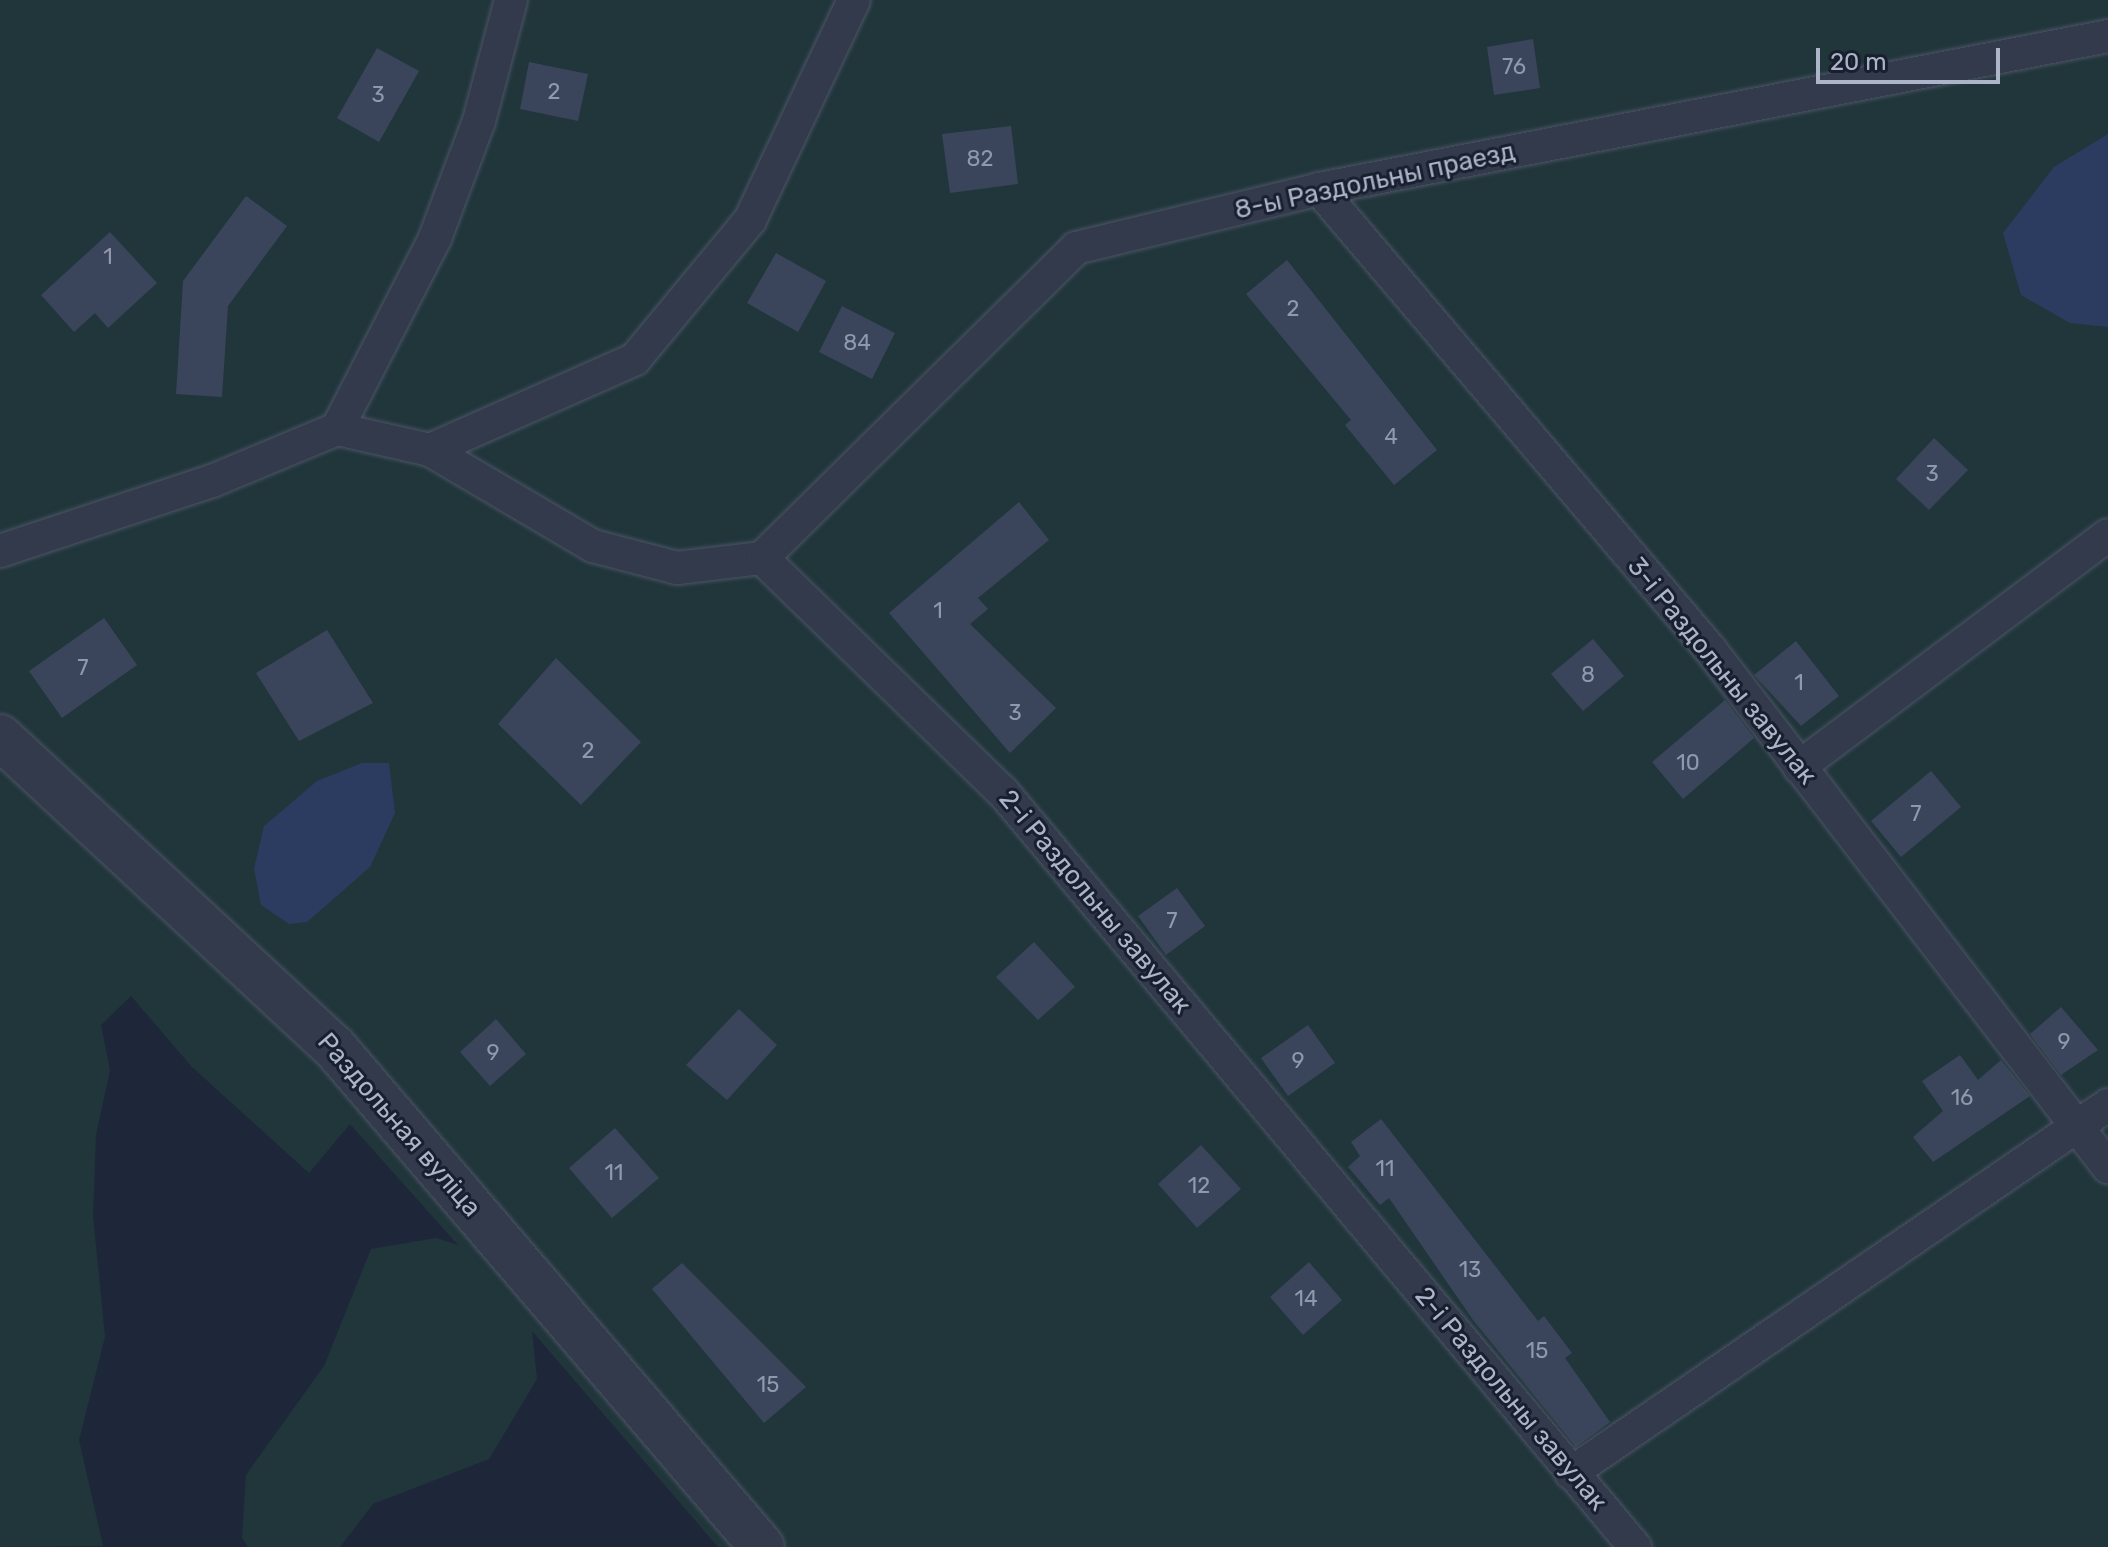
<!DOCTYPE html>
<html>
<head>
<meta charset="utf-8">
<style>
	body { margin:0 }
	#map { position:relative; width:2108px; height:1547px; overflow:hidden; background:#1e273a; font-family:Rubik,sans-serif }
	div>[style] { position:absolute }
	.green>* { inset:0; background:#20363b }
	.water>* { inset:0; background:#2c3c60 }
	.building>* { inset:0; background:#3a455b }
	.roads { filter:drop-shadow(0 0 2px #4d5465) drop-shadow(0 0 2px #4d5465) }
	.lane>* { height:32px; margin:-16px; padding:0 16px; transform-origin:16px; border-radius:16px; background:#323a4b }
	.street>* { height:44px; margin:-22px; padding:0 22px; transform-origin:22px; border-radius:22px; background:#323a4b }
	span { translate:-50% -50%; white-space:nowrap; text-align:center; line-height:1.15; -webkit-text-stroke:6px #181f2f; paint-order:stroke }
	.number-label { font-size:22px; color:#9098ac }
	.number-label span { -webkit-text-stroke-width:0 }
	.street-label { font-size:26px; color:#acb4c7 }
	.scale { position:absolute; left:1816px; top:48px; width:184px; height:36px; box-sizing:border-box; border:4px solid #acb4c7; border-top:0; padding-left:10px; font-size:24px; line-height:28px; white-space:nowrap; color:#acb4c7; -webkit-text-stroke:6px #181f2f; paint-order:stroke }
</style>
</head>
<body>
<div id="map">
	<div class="green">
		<i style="clip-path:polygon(0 0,2108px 0,2108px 1547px,718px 1547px,532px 1331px,537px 1379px,489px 1459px,373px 1504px,340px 1547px,248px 1547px,242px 1538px,246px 1475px,324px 1366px,371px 1249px,436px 1238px,458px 1245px,350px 1124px,309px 1173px,192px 1067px,131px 996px,101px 1025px,110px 1070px,96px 1135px,93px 1216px,105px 1337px,79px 1440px,103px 1546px,0 1547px)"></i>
	</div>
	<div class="water">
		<i style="clip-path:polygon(2108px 134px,2108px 327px,2070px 323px,2021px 295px,2003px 233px,2054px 167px)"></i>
		<i style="clip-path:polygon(362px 763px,389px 763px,395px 813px,370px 867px,307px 922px,289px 924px,261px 905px,254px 869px,264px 826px,317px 781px)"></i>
	</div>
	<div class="building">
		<i style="clip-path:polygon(1533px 39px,1540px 88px,1494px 95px,1487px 47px)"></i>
		<i style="clip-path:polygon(377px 48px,419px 71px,379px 142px,337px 118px)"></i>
		<i style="clip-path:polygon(529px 62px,588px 74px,578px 121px,520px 109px)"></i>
		<i style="clip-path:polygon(1011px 126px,1018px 184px,950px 193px,942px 134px)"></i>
		<i style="clip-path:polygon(246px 196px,287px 226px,228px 306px,222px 397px,176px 394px,183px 281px)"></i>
		<i style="clip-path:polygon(110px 232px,157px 283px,108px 328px,95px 313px,74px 332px,41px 295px)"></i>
		<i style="clip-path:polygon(776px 253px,826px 281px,798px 332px,747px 303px)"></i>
		<i style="clip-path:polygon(1287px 260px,1437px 450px,1394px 485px,1345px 425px,1351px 420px,1246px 294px)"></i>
		<i style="clip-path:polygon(842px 306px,895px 333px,872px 379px,819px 352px)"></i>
		<i style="clip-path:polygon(1934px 438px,1968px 470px,1929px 510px,1896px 479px)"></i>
		<i style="clip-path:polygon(1019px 502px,1049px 540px,978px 598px,988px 609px,970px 624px,1056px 708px,1010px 753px,889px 613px)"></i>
		<i style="clip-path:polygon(104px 618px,137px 665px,62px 718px,29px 671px)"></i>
		<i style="clip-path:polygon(327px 630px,373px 703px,299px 741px,256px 673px)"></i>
		<i style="clip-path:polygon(1593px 639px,1624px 676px,1583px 711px,1551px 674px)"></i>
		<i style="clip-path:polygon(1796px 641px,1839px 696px,1801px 726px,1754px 675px)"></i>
		<i style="clip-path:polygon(556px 658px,641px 742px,581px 805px,498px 724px)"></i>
		<i style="clip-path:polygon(1725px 700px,1754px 738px,1683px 799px,1652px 762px)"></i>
		<i style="clip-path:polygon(1931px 771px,1961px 807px,1901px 857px,1871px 821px)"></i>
		<i style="clip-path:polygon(1177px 888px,1205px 926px,1166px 955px,1138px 916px)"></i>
		<i style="clip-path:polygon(1034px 942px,1075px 987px,1038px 1020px,996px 977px)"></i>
		<i style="clip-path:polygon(2061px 1007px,2098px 1050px,2061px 1075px,2030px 1034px)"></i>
		<i style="clip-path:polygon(739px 1009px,777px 1045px,727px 1100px,686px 1065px)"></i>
		<i style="clip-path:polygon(496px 1019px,526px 1054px,490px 1086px,460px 1052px)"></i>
		<i style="clip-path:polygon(1308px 1025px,1335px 1063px,1288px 1096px,1261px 1058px)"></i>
		<i style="clip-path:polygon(1960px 1055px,1978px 1080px,2001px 1060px,2030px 1096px,1933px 1162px,1913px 1137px,1943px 1111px,1922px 1081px)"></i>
		<i style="clip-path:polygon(1381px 1119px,1538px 1321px,1544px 1316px,1572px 1353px,1565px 1358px,1610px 1422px,1576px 1447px,1473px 1320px,1389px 1198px,1380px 1205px,1348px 1167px,1360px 1156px,1351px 1142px)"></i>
		<i style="clip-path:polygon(615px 1128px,659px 1178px,612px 1218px,569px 1168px)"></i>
		<i style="clip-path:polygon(1201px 1145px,1241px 1189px,1197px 1228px,1158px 1184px)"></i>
		<i style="clip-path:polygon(1309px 1262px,1342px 1300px,1303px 1335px,1270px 1297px)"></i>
		<i style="clip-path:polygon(682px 1263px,806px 1387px,764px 1423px,652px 1289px)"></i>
	</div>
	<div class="roads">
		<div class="lane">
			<i style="left:1319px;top:189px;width:602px;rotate:49.65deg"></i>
			<i style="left:1709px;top:648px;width:655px;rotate:52.45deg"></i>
			<i style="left:337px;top:429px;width:215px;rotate:-62.8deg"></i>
			<i style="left:435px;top:238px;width:125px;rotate:-69.4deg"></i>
			<i style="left:479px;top:121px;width:125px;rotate:-75.2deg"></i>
			<i style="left:430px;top:450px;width:224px;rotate:-23.9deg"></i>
			<i style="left:635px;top:359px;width:180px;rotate:-50.4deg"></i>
			<i style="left:750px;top:220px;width:243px;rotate:-64.7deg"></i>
			<i style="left:0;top:551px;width:223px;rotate:-18.3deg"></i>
			<i style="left:212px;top:481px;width:135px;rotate:-22.6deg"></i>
			<i style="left:337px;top:429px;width:95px;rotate:12.7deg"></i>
			<i style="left:430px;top:450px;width:189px;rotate:30.5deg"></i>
			<i style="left:593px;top:546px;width:87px;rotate:14.7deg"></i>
			<i style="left:677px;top:568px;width:86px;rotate:-6.7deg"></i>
			<i style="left:762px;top:558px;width:336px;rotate:44.2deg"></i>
			<i style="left:1003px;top:792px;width:985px;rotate:50.07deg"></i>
			<i style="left:762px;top:558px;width:441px;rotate:-44.6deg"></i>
			<i style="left:1076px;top:248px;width:250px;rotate:-13.6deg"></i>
			<i style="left:1319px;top:189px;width:804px;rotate:-10.97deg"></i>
			<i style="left:1799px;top:767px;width:386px;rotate:-36.9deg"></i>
			<i style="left:1571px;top:1473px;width:651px;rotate:-34.42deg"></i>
		</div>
		<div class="street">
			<i style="left:0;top:737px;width:456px;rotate:42.9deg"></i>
			<i style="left:334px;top:1047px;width:658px;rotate:49.44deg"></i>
		</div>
	</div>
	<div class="number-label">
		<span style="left:1514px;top:67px">76</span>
		<span style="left:554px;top:92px">2</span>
		<span style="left:378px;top:95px">3</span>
		<span style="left:980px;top:159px">82</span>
		<span style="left:108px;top:257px">1</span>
		<span style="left:1293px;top:309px">2</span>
		<span style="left:857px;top:343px">84</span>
		<span style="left:1391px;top:437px">4</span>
		<span style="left:1932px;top:474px">3</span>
		<span style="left:938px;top:611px">1</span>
		<span style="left:83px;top:668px">7</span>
		<span style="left:1588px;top:675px">8</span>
		<span style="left:1799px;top:683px">1</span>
		<span style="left:1015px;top:713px">3</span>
		<span style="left:588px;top:751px">2</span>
		<span style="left:1688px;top:763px">10</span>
		<span style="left:1916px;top:814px">7</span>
		<span style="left:1172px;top:921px">7</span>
		<span style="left:2064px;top:1042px">9</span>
		<span style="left:493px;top:1053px">9</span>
		<span style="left:1298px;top:1061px">9</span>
		<span style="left:1962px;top:1098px">16</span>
		<span style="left:1385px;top:1169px">11</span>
		<span style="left:614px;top:1173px">11</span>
		<span style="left:1199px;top:1186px">12</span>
		<span style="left:1470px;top:1270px">13</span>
		<span style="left:1306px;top:1299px">14</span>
		<span style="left:1537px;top:1351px">15</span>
		<span style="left:768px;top:1385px">15</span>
	</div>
	<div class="street-label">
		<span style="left:1375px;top:181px;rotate:-12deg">8-ы Раздольны праезд</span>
		<span style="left:1722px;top:671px;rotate:51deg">3-і Раздольны завулак</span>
		<span style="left:1095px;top:902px;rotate:50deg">2-і Раздольны завулак</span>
		<span style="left:399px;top:1125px;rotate:49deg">Раздольная вуліца</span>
		<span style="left:1511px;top:1399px;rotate:50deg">2-і Раздольны завулак</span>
	</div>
	<div class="scale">20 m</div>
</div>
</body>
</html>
